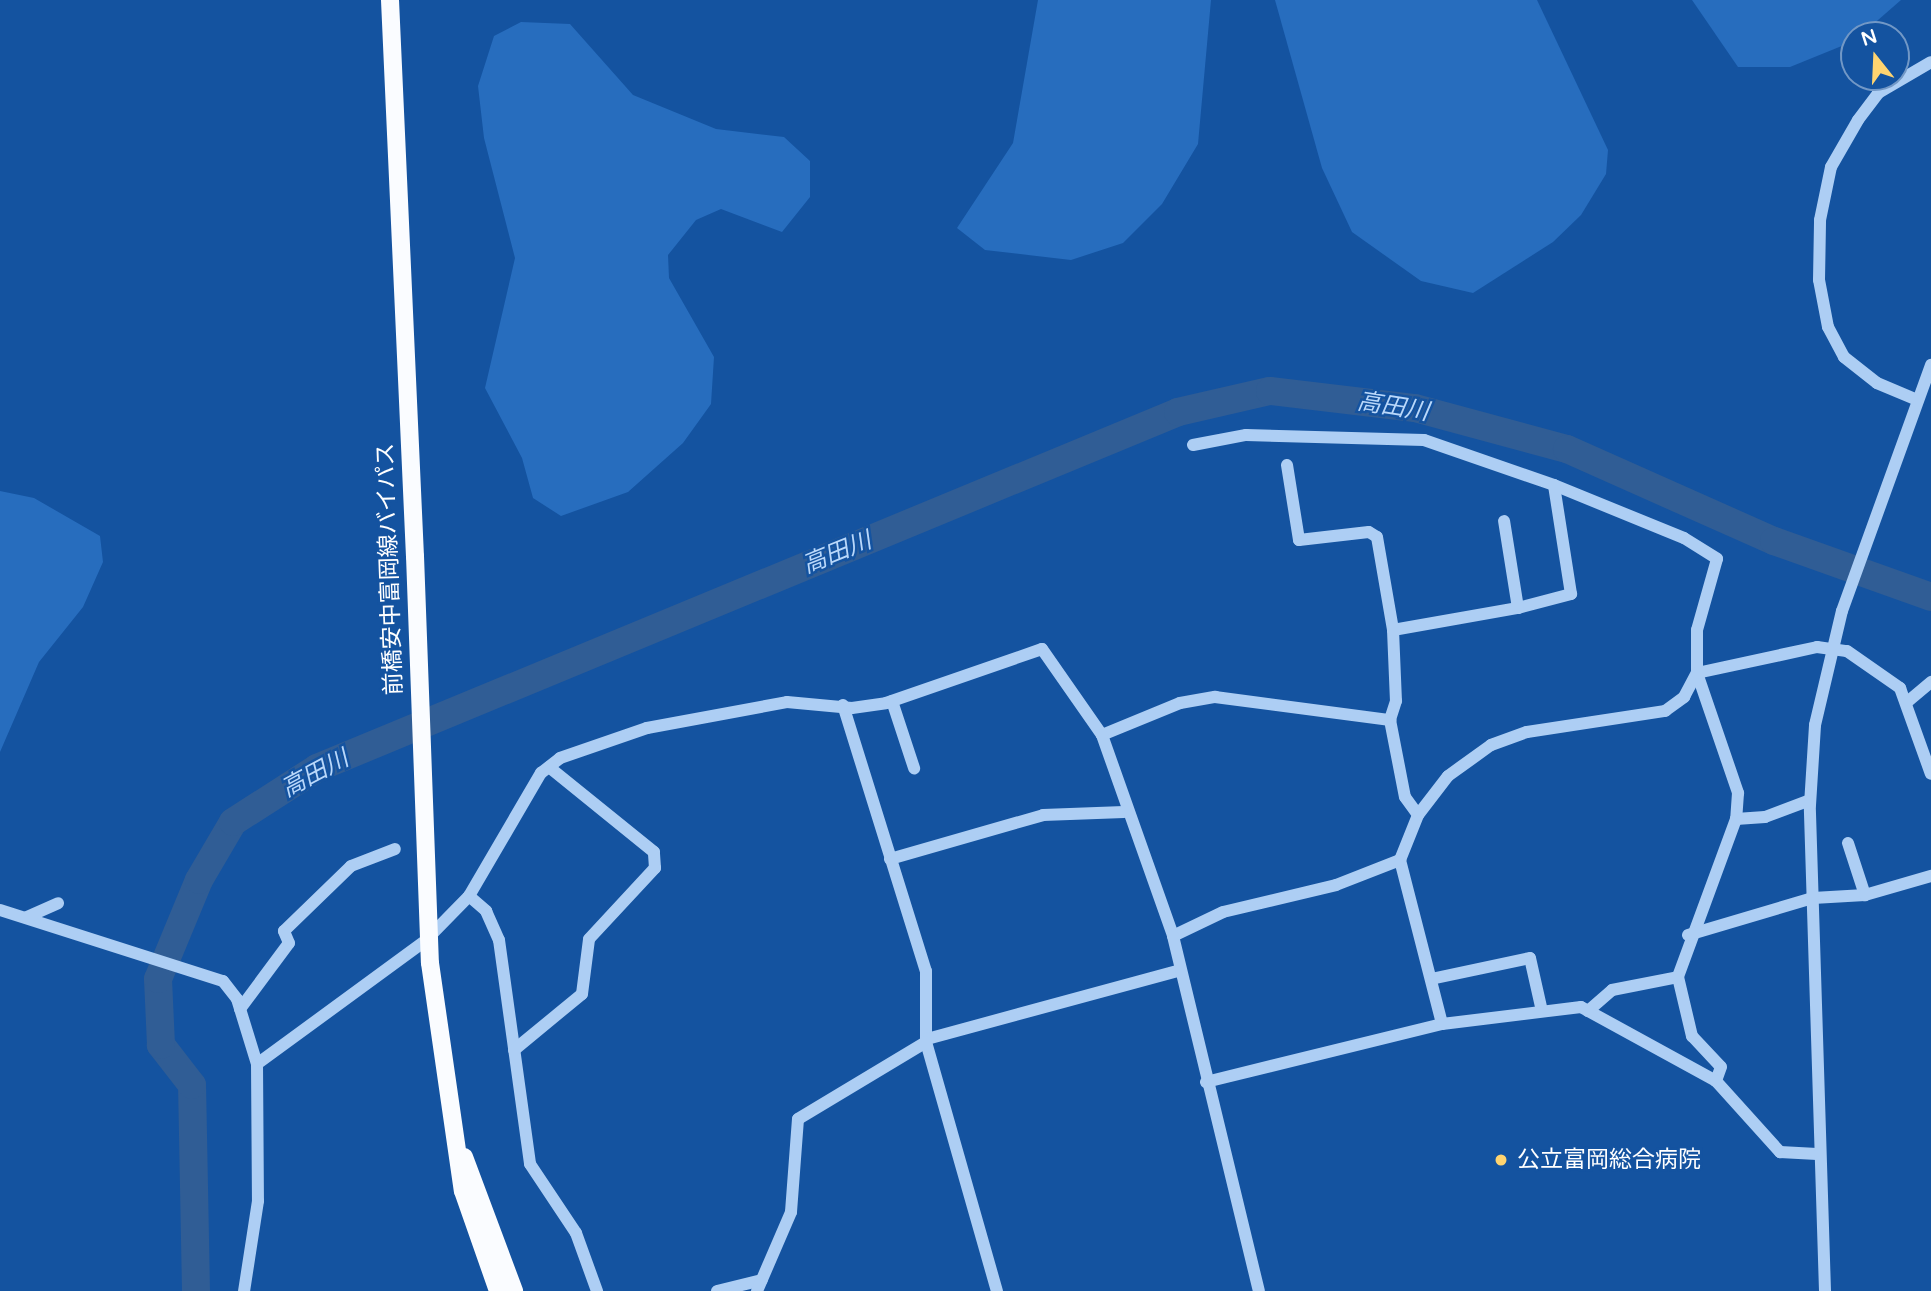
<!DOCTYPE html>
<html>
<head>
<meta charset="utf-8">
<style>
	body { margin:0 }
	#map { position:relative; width:1931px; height:1291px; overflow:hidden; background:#1453a0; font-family:"Varela Round","Noto Sans JP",sans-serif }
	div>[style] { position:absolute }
	.green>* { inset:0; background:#276dbe }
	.river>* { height:28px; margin:-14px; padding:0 14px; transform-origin:14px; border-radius:14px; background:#305d95 }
	.minor>* { height:12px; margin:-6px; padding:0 6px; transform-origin:6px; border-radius:6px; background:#adcef4 }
	.major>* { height:18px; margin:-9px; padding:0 9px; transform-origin:9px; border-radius:9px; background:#fafcff }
	.major-bridge>* { height:18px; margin:-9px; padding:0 9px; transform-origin:9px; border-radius:9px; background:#fafcff }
	.dots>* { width:19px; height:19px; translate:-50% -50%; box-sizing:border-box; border:4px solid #1453a0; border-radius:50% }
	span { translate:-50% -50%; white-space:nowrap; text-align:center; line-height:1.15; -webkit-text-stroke:5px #1453a0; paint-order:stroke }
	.street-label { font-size:23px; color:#fff }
	.poi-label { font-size:23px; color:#fff }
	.left { translate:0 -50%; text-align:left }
	.water-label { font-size:24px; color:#bad8fa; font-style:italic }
	.north { position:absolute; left:1840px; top:21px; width:70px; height:70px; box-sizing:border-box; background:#1453a0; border:2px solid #7298c6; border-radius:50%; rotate:342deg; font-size:19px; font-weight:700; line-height:28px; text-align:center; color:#fff }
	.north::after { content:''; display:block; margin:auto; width:24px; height:32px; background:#ffd470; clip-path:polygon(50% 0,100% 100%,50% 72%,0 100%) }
</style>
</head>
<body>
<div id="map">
	<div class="green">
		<i style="clip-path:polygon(1038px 0,1211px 0,1198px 144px,1162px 204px,1123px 243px,1071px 260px,985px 250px,957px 228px,1013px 143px)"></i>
		<i style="clip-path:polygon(1275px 0,1537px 0,1608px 150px,1606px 174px,1581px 215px,1553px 242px,1473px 293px,1421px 281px,1352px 232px,1322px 168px)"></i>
		<i style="clip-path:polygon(1692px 0,1901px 0,1854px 41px,1790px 67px,1738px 67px)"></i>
		<i style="clip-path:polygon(521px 22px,570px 24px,633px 95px,716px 129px,784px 137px,810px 161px,810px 197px,782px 232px,721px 209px,696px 220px,668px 255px,669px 278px,714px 357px,711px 404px,683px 443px,628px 492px,561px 516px,533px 498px,522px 458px,485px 388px,515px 258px,484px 138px,478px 86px,494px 36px)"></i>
		<i style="clip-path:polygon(0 491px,34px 498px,100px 536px,103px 562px,83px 607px,39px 662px,0 752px)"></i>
	</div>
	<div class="river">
		<i style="left:196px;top:1291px;width:206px;rotate:-91.1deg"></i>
		<i style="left:192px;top:1085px;width:51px;rotate:-127.8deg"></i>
		<i style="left:161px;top:1045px;width:66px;rotate:-92.6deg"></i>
		<i style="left:158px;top:979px;width:107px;rotate:-67.5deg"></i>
		<i style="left:199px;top:880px;width:67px;rotate:-59.6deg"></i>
		<i style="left:233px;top:822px;width:100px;rotate:-32.7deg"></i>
		<i style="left:317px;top:768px;width:932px;rotate:-22.46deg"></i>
		<i style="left:1178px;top:412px;width:94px;rotate:-12.9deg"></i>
		<i style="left:1270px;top:391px;width:146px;rotate:6.7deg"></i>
		<i style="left:1415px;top:408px;width:157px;rotate:15.1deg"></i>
		<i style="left:1567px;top:449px;width:227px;rotate:24deg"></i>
		<i style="left:1774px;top:541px;width:167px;rotate:19.6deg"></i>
	</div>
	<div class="minor">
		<i style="left:1915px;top:399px;width:41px;rotate:-157.2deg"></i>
		<i style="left:1877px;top:383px;width:42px;rotate:-141.8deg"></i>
		<i style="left:1844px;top:357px;width:34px;rotate:-118deg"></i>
		<i style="left:1828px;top:327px;width:48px;rotate:-100.8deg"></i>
		<i style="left:1819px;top:280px;width:60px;rotate:-89deg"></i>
		<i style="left:1820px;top:220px;width:54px;rotate:-78.3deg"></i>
		<i style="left:1831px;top:167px;width:54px;rotate:-60.1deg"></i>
		<i style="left:1858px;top:120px;width:34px;rotate:-53deg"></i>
		<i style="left:1878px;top:93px;width:61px;rotate:-30.3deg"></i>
		<i style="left:1193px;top:445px;width:54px;rotate:-10.7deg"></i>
		<i style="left:1246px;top:435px;width:178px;rotate:1.6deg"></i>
		<i style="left:1424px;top:440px;width:138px;rotate:19.1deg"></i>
		<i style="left:1554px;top:485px;width:140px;rotate:22.2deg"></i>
		<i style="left:1684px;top:538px;width:39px;rotate:32deg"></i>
		<i style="left:1717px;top:559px;width:74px;rotate:105.7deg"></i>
		<i style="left:1697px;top:630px;width:43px;rotate:90deg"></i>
		<i style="left:1697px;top:673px;width:127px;rotate:71.1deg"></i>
		<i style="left:1738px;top:793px;width:26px;rotate:94deg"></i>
		<i style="left:1736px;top:819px;width:168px;rotate:110.2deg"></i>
		<i style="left:1678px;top:977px;width:61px;rotate:76.7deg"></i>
		<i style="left:1692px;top:1036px;width:42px;rotate:46.9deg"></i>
		<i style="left:1721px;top:1067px;width:15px;rotate:110deg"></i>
		<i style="left:1287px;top:465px;width:76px;rotate:80.9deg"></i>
		<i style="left:1299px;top:540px;width:70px;rotate:-6.5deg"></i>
		<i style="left:1369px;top:532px;width:9px;rotate:32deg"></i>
		<i style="left:1377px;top:537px;width:94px;rotate:80.2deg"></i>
		<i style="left:1393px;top:630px;width:71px;rotate:87.6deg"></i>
		<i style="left:1396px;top:701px;width:20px;rotate:108deg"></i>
		<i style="left:1518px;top:608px;width:55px;rotate:-14.8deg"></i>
		<i style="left:1571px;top:594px;width:110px;rotate:-98.9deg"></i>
		<i style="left:1393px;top:630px;width:127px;rotate:-10deg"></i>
		<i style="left:1518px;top:608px;width:88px;rotate:-99.1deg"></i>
		<i style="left:892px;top:701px;width:71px;rotate:71.8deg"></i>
		<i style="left:1906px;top:703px;width:33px;rotate:-40deg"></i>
		<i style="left:843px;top:705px;width:279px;rotate:72.7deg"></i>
		<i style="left:926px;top:971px;width:71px;rotate:90deg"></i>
		<i style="left:926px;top:1042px;width:259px;rotate:74.1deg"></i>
		<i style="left:1102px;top:735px;width:84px;rotate:-22.3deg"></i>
		<i style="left:1180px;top:703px;width:36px;rotate:-10deg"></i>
		<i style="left:1215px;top:697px;width:177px;rotate:7.5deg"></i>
		<i style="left:1390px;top:720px;width:78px;rotate:79deg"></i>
		<i style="left:1405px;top:797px;width:22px;rotate:54deg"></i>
		<i style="left:1736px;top:819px;width:29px;rotate:-4deg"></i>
		<i style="left:1765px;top:817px;width:48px;rotate:-20.7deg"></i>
		<i style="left:1848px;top:843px;width:55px;rotate:71.9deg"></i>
		<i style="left:890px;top:859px;width:159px;rotate:-16deg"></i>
		<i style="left:1043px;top:815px;width:81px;rotate:-2.1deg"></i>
		<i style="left:1400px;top:860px;width:169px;rotate:75.6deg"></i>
		<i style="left:469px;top:896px;width:23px;rotate:41deg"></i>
		<i style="left:486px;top:911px;width:32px;rotate:66deg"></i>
		<i style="left:499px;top:940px;width:226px;rotate:82.1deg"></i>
		<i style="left:530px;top:1164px;width:83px;rotate:56.3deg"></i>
		<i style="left:576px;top:1233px;width:62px;rotate:70.1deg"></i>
		<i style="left:0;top:910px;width:234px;rotate:17.7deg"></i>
		<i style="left:223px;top:981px;width:23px;rotate:52deg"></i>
		<i style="left:237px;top:999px;width:68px;rotate:72.9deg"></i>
		<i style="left:257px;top:1064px;width:137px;rotate:89.6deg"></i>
		<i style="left:258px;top:1201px;width:91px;rotate:98.8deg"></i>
		<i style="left:27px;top:917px;width:34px;rotate:-24deg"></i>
		<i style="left:1688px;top:935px;width:130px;rotate:-16.5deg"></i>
		<i style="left:1813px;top:898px;width:52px;rotate:-3.3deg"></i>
		<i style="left:1865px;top:895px;width:69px;rotate:-16.1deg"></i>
		<i style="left:1173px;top:936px;width:55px;rotate:-25.6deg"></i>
		<i style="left:1223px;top:912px;width:116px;rotate:-13.4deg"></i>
		<i style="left:1336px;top:885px;width:69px;rotate:-21.3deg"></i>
		<i style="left:1400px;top:860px;width:48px;rotate:-68.2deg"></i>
		<i style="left:1418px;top:815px;width:49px;rotate:-52.4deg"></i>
		<i style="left:1448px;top:776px;width:53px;rotate:-35.8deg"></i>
		<i style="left:1491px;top:745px;width:38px;rotate:-20deg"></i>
		<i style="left:1527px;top:732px;width:140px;rotate:-8.7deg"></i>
		<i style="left:1665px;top:711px;width:24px;rotate:-36deg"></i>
		<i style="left:1684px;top:697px;width:27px;rotate:-62deg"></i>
		<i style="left:1697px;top:673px;width:123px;rotate:-12.2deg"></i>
		<i style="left:1817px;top:647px;width:30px;rotate:8deg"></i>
		<i style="left:1847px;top:651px;width:65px;rotate:34.9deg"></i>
		<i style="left:1900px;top:688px;width:91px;rotate:70.2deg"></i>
		<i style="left:1431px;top:979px;width:101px;rotate:-12deg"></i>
		<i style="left:1530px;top:958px;width:50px;rotate:77.3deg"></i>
		<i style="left:240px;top:1009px;width:82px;rotate:-53.4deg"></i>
		<i style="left:289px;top:943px;width:13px;rotate:-113deg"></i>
		<i style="left:284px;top:931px;width:93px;rotate:-44.1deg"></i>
		<i style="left:351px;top:866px;width:47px;rotate:-21.1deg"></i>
		<i style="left:1588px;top:1011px;width:32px;rotate:-41deg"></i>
		<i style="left:1612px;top:990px;width:67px;rotate:-11.1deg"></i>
		<i style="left:927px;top:1039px;width:259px;rotate:-15.2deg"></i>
		<i style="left:514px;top:1050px;width:88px;rotate:-39.5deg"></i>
		<i style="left:582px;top:994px;width:55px;rotate:-82.7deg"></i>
		<i style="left:589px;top:939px;width:97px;rotate:-47.1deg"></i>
		<i style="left:655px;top:868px;width:16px;rotate:-94deg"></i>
		<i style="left:654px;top:852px;width:135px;rotate:-141deg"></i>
		<i style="left:257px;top:1064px;width:208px;rotate:-36.2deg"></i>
		<i style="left:425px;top:941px;width:63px;rotate:-45.6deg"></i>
		<i style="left:469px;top:896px;width:143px;rotate:-59.7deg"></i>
		<i style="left:541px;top:773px;width:24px;rotate:-38deg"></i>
		<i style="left:560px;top:758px;width:92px;rotate:-19deg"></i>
		<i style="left:647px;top:728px;width:142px;rotate:-10.5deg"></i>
		<i style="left:787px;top:702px;width:65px;rotate:5.3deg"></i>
		<i style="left:852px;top:708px;width:34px;rotate:-8deg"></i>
		<i style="left:886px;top:703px;width:165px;rotate:-19.1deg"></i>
		<i style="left:1042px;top:649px;width:105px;rotate:55.1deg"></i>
		<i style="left:1102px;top:735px;width:213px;rotate:70.5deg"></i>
		<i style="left:1173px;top:936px;width:365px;rotate:76.4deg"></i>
		<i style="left:1206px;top:1082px;width:243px;rotate:-13.8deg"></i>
		<i style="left:1442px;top:1024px;width:140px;rotate:-7deg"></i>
		<i style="left:1581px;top:1007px;width:154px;rotate:28.7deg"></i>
		<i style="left:1716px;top:1081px;width:96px;rotate:48deg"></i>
		<i style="left:1780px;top:1152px;width:37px;rotate:3deg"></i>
		<i style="left:717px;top:1291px;width:46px;rotate:-13.7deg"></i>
		<i style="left:757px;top:1291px;width:86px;rotate:-66.7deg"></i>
		<i style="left:791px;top:1212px;width:93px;rotate:-85.7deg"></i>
		<i style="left:798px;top:1119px;width:149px;rotate:-31deg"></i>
		<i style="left:1825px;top:1291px;width:486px;rotate:-91.8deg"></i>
		<i style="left:1810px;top:805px;width:80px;rotate:-86.4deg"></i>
		<i style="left:1815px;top:725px;width:117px;rotate:-76.7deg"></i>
		<i style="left:1842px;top:611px;width:262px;rotate:-70.1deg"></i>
	</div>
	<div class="major">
		<i style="left:390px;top:0;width:557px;rotate:87.43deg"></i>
		<i style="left:430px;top:963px;width:230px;rotate:81.8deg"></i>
		<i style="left:463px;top:1191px;width:106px;rotate:70.7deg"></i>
		<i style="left:464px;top:1157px;width:143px;rotate:69.5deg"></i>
	</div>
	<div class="major-bridge">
		<i style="left:415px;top:556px;width:407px;rotate:87.9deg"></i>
	</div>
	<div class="dots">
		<i style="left:1501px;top:1160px;background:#ffd470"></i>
	</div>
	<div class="street-label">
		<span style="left:390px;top:569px;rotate:-92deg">前橋安中富岡線バイパス</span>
	</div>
	<div class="poi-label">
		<span class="left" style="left:1517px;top:1160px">公立富岡総合病院</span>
	</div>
	<div class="water-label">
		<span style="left:1393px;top:407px;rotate:9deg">高田川</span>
		<span style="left:837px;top:553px;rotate:-22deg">高田川</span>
		<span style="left:315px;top:774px;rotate:-28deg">高田川</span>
	</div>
	<div class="north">N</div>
</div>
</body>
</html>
